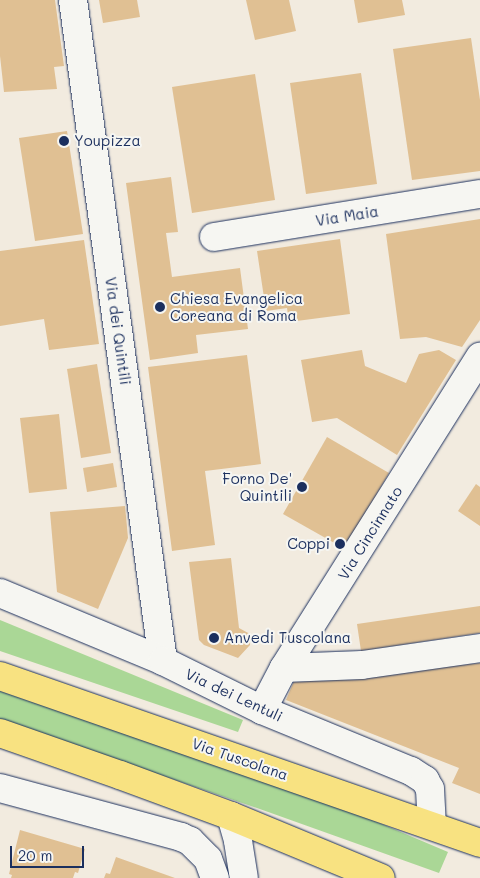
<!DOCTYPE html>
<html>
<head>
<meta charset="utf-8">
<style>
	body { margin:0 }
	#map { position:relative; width:480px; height:878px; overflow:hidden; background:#f2ebdf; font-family:Mali,sans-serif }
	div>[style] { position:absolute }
	.green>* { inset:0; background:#aad796 }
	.building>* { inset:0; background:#e0c093 }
	.roads { filter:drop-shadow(0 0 1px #1b2f5e) drop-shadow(0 0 1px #1b2f5e) }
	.minor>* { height:28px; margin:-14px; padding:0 14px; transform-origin:14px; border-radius:14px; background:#f6f6f2 }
	.primary>* { height:28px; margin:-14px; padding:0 14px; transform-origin:14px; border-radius:14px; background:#f8e281 }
	.dots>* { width:14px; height:14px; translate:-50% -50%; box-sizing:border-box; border:2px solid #f6f6f2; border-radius:50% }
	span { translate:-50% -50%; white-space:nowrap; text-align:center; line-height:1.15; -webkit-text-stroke:4px #f6f6f2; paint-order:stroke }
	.poi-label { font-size:15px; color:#1b2f5e }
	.left { translate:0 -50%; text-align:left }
	.right { translate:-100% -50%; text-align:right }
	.street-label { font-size:15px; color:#1b2f5e }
	.scale { position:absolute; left:10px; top:846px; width:74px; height:22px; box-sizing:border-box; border:2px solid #1b2f5e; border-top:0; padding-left:6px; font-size:15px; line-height:18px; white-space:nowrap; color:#1b2f5e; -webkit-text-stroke:4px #f6f6f2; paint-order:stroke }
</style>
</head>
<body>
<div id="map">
	<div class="green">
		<i style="clip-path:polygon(0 620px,243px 720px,238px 732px,0 651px)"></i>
		<i style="clip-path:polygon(0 691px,363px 816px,448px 852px,439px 873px,257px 808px,0 720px)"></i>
	</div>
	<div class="building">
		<i style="clip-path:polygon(0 0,55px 0,64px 66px,54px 67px,57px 89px,4px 92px,0 56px)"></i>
		<i style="clip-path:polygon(99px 0,137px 0,140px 17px,103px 23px)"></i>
		<i style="clip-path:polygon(246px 0,289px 0,296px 31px,255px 40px)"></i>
		<i style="clip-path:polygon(354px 0,402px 0,405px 15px,358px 23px)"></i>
		<i style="clip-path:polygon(471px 38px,480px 100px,480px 171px,412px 180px,393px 49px)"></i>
		<i style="clip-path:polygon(361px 73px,377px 184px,306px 194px,290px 83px)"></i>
		<i style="clip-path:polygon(255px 74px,275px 200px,192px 213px,172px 87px)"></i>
		<i style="clip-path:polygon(67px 131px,83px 234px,35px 241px,19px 138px)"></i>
		<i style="clip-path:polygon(171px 177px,178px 232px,166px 233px,172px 277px,240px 268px,248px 329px,196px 335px,198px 353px,150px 360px,126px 183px)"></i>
		<i style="clip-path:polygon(480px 219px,480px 320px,462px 347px,426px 337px,400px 339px,386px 234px)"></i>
		<i style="clip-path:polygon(340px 239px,350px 314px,289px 322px,287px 308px,266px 311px,257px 251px)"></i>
		<i style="clip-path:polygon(84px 240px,99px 344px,49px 350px,44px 319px,0 326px,0 251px)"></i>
		<i style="clip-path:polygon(362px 350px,365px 366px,406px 383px,419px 354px,439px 350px,456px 360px,397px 455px,337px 418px,312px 422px,301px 360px)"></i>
		<i style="clip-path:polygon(247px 355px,261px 464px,205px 471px,215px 545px,172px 551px,148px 367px)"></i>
		<i style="clip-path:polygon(97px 364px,111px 453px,81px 458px,67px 369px)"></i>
		<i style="clip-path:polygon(59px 414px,67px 489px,29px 493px,20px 418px)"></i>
		<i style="clip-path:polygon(327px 437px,389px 473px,345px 549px,283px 514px)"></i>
		<i style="clip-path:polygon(113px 463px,117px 487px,87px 492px,83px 468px)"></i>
		<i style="clip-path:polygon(476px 484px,480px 487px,480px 526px,458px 511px)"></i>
		<i style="clip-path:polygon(125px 506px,128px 538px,98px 609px,57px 592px,50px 512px)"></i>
		<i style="clip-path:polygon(231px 558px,239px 628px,250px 634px,250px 645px,238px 658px,204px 645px,199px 640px,189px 562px)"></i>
		<i style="clip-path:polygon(480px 606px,480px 633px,361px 651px,357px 624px)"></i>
		<i style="clip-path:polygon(480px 663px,480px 794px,452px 783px,459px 768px,286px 700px,294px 681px)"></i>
		<i style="clip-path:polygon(20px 830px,85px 849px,78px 873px,75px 872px,73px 878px,11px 878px,12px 875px,9px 874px)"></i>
		<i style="clip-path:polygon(116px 857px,175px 878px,104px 878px,106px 873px,110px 874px)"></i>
	</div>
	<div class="roads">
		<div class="minor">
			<i style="left:73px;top:0;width:667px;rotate:82.25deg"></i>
			<i style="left:214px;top:237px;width:269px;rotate:-9.2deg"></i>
			<i style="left:0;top:593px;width:177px;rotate:22.6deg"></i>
			<i style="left:163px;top:661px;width:110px;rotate:26.3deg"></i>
			<i style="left:262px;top:710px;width:161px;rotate:22.3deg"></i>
			<i style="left:411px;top:771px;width:17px;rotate:33deg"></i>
			<i style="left:425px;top:780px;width:10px;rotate:61deg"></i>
			<i style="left:430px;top:789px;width:36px;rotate:87deg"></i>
			<i style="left:284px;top:668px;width:78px;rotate:-2.2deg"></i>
			<i style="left:362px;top:665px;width:119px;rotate:-8.2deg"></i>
			<i style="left:262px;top:710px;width:47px;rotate:-62.4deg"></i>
			<i style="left:284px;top:668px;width:368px;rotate:-57.8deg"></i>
			<i style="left:0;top:788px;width:188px;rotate:15.1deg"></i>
			<i style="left:181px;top:837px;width:10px;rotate:24deg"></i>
			<i style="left:190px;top:841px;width:25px;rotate:45deg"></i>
			<i style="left:208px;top:859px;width:20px;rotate:70deg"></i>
			<i style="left:231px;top:816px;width:26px;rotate:74deg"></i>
			<i style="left:238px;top:841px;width:37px;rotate:81deg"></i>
		</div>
		<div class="primary">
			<i style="left:0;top:676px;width:508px;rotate:19.18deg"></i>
			<i style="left:0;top:733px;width:127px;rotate:19.3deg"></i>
			<i style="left:120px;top:775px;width:118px;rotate:20.3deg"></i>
			<i style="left:231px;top:816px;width:162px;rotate:22.5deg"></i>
		</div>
	</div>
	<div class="dots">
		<i style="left:64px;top:141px;background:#1b2f5e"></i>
		<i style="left:160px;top:307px;background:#1b2f5e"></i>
		<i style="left:302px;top:487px;background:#1b2f5e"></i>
		<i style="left:340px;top:544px;background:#1b2f5e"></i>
		<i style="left:214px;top:638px;background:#1b2f5e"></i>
	</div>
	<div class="poi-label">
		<span class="left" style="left:74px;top:141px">Youpizza</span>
		<span class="left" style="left:170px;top:307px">Chiesa Evangelica<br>Coreana di Roma</span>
		<span class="right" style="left:292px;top:487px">Forno De'<br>Quintili</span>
		<span class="right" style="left:330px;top:544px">Coppi</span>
		<span class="left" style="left:224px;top:638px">Anvedi Tuscolana</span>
	</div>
	<div class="street-label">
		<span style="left:347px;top:216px;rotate:-9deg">Via Maia</span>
		<span style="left:118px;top:331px;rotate:82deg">Via dei Quintili</span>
		<span style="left:370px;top:533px;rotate:-58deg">Via Cincinnato</span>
		<span style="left:234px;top:695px;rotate:25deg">Via dei Lentuli</span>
		<span style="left:240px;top:759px;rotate:19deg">Via Tuscolana</span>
	</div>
	<div class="scale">20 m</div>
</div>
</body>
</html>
